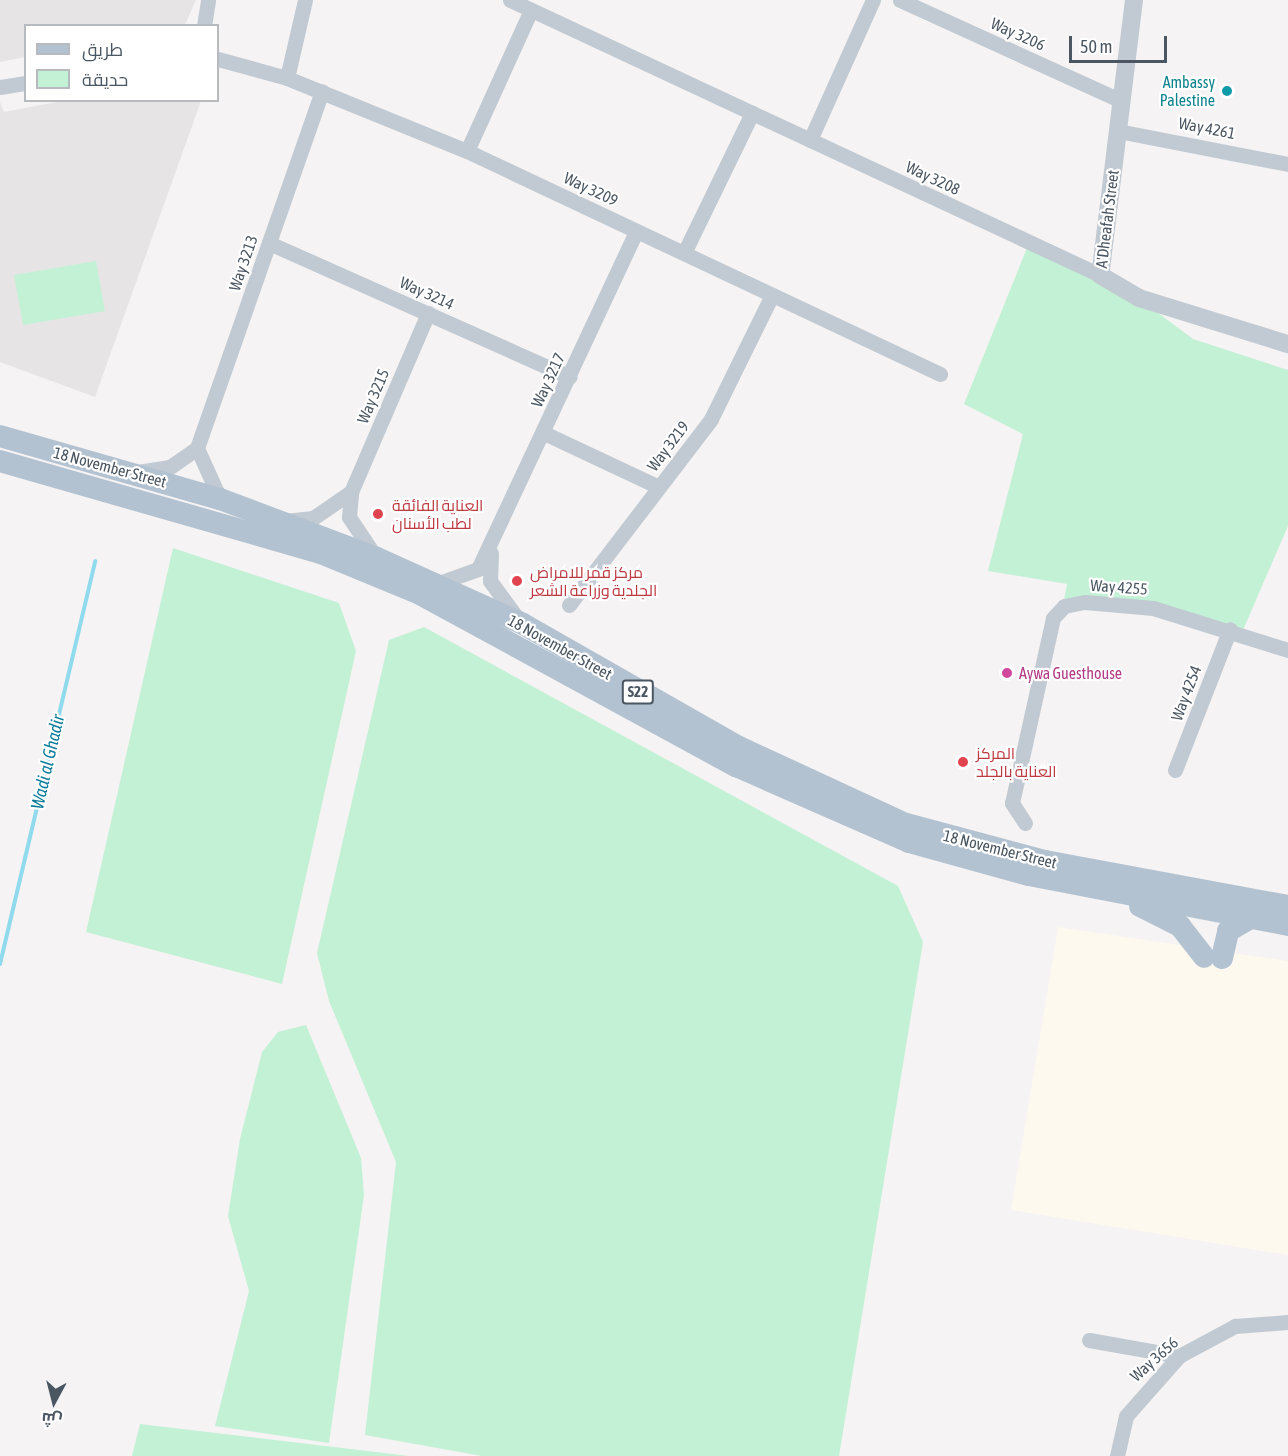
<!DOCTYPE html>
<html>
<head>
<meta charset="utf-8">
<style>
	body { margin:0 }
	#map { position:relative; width:1288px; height:1456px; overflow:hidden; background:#f5f3f3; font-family:"Asap Condensed",Cairo,sans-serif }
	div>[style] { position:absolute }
	.commercial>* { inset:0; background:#fdf9ef }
	.education>* { inset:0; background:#e6e4e5 }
	.green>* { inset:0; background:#c3f1d5 }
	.stream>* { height:4px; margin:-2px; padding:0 2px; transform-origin:2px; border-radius:2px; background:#90daee }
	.minor>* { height:15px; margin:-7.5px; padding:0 7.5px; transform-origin:7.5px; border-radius:7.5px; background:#c1cad2 }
	.tertiary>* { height:18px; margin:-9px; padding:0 9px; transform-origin:9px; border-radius:9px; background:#c1cad2 }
	.primary>* { height:22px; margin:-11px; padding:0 11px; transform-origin:11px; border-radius:11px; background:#b3c2d1 }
	.dots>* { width:16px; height:16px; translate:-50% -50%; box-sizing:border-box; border:3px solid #fff; border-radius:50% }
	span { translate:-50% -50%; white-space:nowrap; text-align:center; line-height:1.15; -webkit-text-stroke:4.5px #fff; paint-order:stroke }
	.shield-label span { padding:2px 4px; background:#fff; border:2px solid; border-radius:4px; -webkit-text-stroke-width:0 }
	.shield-label { font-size:15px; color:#4a5661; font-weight:700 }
	.street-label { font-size:16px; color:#4a5661 }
	.culture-label { font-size:16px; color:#0d838f }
	.right { translate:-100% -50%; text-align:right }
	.health-label { font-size:16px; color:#be3a42 }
	.left { translate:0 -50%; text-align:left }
	.hotel-label { font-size:16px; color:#b23c85 }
	.water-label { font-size:18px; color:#0c7c9b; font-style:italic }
	.legend { position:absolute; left:24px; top:24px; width:195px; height:78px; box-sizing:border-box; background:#fff; border:2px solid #b7bbc0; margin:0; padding:8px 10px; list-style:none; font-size:18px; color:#4a5661 }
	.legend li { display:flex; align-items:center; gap:12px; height:30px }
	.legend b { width:30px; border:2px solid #b7bbc0 }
	.north { position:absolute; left:24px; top:1372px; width:60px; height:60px; -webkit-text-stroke:4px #fff; paint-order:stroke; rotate:187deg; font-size:16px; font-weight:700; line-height:24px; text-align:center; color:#4a5661 }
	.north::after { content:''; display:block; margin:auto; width:21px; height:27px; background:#4a5661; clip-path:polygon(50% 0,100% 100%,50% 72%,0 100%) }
	.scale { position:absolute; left:1069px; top:36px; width:98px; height:27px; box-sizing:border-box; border:3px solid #4a5661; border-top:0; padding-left:8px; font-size:18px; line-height:21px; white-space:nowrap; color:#4a5661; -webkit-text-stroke:4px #fff; paint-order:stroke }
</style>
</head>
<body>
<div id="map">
	<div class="commercial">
		<i style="clip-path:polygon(1058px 927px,1288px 961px,1288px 1255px,1011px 1210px)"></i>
	</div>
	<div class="education">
		<i style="clip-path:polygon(0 0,196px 0,185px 25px,26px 26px,25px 57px,0 62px)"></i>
		<i style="clip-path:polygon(62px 101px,201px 101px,95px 397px,0 362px,0 102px,4px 112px)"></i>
	</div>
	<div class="green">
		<i style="clip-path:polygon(1029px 243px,1138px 298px,1193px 339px,1288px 370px,1288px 526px,1243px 630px,1153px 607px,1063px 605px,1067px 584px,988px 571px,1023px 434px,964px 404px)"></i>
		<i style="clip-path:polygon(96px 261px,105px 311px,23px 325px,14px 275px)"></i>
		<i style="clip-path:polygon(173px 548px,339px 603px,356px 651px,282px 984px,86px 932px)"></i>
		<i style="clip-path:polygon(424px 627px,898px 886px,923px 942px,839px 1456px,482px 1456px,365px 1435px,396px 1162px,329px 1001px,317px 953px,389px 640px)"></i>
		<i style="clip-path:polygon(306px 1025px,361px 1158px,364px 1195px,329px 1443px,215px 1426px,249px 1291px,228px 1216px,240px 1139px,262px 1052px,278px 1032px)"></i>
		<i style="clip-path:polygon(140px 1424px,409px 1456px,132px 1456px)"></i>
	</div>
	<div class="stream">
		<i style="left:0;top:964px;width:414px;rotate:-76.7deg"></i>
	</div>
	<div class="minor">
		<i style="left:510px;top:0;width:651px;rotate:24.99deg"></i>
		<i style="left:900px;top:0;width:244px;rotate:24.5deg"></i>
		<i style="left:204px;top:26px;width:26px;rotate:-81deg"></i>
		<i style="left:218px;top:59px;width:72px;rotate:15.4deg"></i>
		<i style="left:287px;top:78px;width:194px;rotate:22.1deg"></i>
		<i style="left:467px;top:151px;width:523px;rotate:25.24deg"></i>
		<i style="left:287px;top:78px;width:80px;rotate:-77deg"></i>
		<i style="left:0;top:87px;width:26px;rotate:-9deg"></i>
		<i style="left:1118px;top:131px;width:173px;rotate:11deg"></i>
		<i style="left:810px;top:140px;width:154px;rotate:-65.8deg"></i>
		<i style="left:467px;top:151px;width:155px;rotate:-65.6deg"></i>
		<i style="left:269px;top:243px;width:329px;rotate:24deg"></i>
		<i style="left:684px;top:253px;width:156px;rotate:-64.1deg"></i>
		<i style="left:544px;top:433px;width:127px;rotate:25.2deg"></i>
		<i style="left:197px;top:448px;width:56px;rotate:65.7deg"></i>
		<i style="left:138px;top:472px;width:32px;rotate:-9deg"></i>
		<i style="left:170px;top:467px;width:33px;rotate:-35deg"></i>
		<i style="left:197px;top:448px;width:378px;rotate:-70.7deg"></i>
		<i style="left:285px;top:521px;width:28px;rotate:-6deg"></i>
		<i style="left:313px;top:518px;width:46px;rotate:-34.4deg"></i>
		<i style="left:491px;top:553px;width:28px;rotate:92deg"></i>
		<i style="left:490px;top:581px;width:47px;rotate:53.6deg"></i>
		<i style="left:375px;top:556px;width:47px;rotate:-123.7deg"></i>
		<i style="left:349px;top:517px;width:25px;rotate:-85deg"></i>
		<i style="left:351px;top:492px;width:195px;rotate:-66.7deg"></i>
		<i style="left:436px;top:584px;width:45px;rotate:-19.7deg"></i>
		<i style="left:478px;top:569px;width:373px;rotate:-64.9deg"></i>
		<i style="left:569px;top:605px;width:234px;rotate:-52.6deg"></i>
		<i style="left:711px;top:419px;width:138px;rotate:-63.8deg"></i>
		<i style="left:1175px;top:770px;width:151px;rotate:-68.7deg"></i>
		<i style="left:1025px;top:823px;width:24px;rotate:-123deg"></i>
		<i style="left:1012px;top:803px;width:189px;rotate:-77.5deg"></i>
		<i style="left:1053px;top:618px;width:16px;rotate:-47deg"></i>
		<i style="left:1064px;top:606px;width:21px;rotate:-11deg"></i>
		<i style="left:1085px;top:602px;width:68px;rotate:5deg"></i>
		<i style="left:1153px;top:608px;width:141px;rotate:17.3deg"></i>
		<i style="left:1089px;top:1340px;width:91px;rotate:10.1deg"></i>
		<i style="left:1117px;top:1456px;width:41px;rotate:-77.3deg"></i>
		<i style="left:1126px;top:1416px;width:80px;rotate:-48.5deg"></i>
		<i style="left:1179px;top:1356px;width:64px;rotate:-28.2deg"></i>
		<i style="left:1235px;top:1326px;width:53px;rotate:-4.3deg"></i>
	</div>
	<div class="tertiary">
		<i style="left:1134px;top:0;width:277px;rotate:97deg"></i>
		<i style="left:1100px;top:275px;width:45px;rotate:30.5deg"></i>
		<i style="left:1139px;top:298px;width:156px;rotate:17.2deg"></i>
	</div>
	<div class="primary">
		<i style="left:0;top:436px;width:229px;rotate:16deg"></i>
		<i style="left:220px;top:499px;width:168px;rotate:20.6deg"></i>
		<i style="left:377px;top:558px;width:160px;rotate:24.3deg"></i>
		<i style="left:523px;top:624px;width:249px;rotate:29.7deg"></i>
		<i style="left:739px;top:747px;width:184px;rotate:24.8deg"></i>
		<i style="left:906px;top:824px;width:144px;rotate:14.9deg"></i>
		<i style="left:1045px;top:861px;width:247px;rotate:10.5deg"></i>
		<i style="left:0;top:461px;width:334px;rotate:16deg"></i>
		<i style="left:321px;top:553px;width:107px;rotate:22.5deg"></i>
		<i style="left:420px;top:594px;width:360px;rotate:28.6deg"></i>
		<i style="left:736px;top:766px;width:189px;rotate:23.7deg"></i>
		<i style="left:909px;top:842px;width:124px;rotate:15.4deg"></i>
		<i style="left:1029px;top:875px;width:264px;rotate:10.9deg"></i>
		<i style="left:1140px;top:906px;width:45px;rotate:26.6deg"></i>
		<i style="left:1180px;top:926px;width:39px;rotate:52deg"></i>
		<i style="left:1222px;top:958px;width:28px;rotate:-77deg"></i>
		<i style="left:1228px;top:931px;width:28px;rotate:-30deg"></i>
	</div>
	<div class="dots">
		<i style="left:1227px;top:91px;background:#0f9aa8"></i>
		<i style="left:378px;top:514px;background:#e0444e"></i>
		<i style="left:517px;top:581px;background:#e0444e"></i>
		<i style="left:1007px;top:673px;background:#d1479c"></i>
		<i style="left:963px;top:762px;background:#e0444e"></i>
	</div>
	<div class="shield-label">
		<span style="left:638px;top:692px">S22</span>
	</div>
	<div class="street-label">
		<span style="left:1018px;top:34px;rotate:24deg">Way 3206</span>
		<span style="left:1207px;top:128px;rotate:11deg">Way 4261</span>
		<span style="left:933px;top:178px;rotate:25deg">Way 3208</span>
		<span style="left:591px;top:189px;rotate:25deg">Way 3209</span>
		<span style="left:1107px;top:219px;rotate:-83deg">A'Dheafah Street</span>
		<span style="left:243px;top:263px;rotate:-71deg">Way 3213</span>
		<span style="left:427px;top:293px;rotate:24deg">Way 3214</span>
		<span style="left:548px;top:380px;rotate:-65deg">Way 3217</span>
		<span style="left:373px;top:396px;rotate:-67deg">Way 3215</span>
		<span style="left:668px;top:446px;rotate:-53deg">Way 3219</span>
		<span style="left:110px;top:467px;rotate:15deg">18 November Street</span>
		<span style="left:1119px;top:587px;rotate:4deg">Way 4255</span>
		<span style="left:560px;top:647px;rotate:29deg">18 November Street</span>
		<span style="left:1186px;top:693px;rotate:-69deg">Way 4254</span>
		<span style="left:1000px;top:849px;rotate:14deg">18 November Street</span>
		<span style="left:1154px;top:1359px;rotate:-42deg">Way 3656</span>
	</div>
	<div class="culture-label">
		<span class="right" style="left:1215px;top:91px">Ambassy<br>Palestine</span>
	</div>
	<div class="health-label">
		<span class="left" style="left:392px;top:514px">العناية الفائقة<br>لطب الأسنان</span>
		<span class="left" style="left:530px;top:581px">مركز قمر للامراض<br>الجلدية وزراعة الشعر</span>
		<span class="left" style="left:976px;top:762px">المركز<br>العناية بالجلد</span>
	</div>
	<div class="hotel-label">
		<span class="left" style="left:1019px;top:673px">Aywa Guesthouse</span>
	</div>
	<div class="water-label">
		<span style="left:48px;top:762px;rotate:-77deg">Wadi al Ghadir</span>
	</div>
	<ul class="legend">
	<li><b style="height:8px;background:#b3c2d1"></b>طريق</li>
	<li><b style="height:16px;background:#c3f1d5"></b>حديقة</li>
	</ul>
	<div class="north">ش</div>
	<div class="scale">50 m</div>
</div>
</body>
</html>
